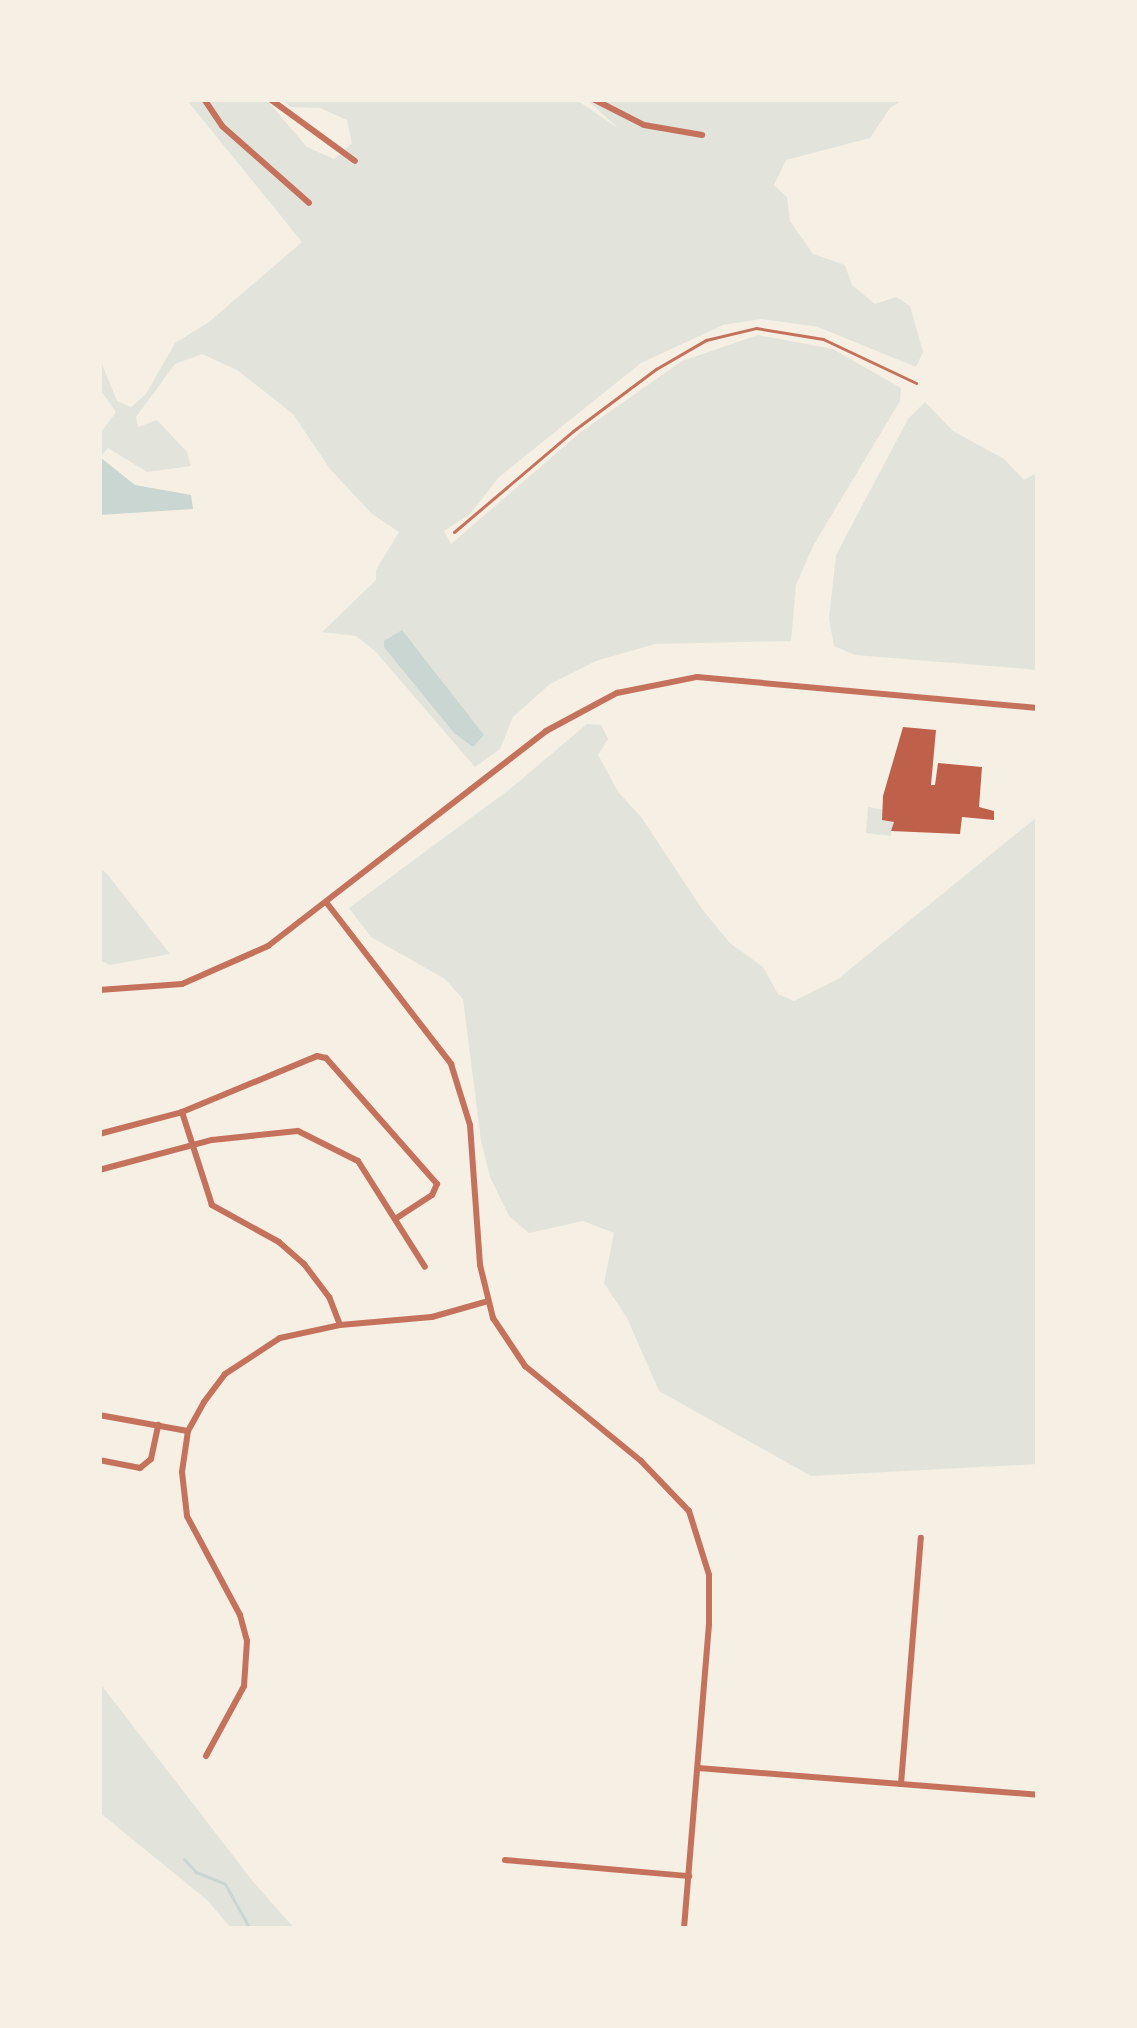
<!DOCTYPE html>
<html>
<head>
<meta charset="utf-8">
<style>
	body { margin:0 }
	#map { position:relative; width:1137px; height:2028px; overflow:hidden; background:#f6efe4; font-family:Jost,sans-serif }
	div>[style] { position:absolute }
	.green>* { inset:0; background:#e2e4dc }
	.water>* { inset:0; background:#c9d6d2 }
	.stream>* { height:3px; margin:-1.5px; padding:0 1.5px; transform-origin:1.5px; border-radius:1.5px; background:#c9d6d2 }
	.building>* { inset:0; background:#bf614a }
	.service>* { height:3px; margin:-1.5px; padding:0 1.5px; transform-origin:1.5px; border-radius:1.5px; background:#c5725c }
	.minor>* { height:6px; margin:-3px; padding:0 3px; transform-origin:3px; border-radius:3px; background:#c5725c }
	span { translate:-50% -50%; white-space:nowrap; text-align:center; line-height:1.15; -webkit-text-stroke:12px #f6efe4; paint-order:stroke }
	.frame { position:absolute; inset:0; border:102px solid #f6efe4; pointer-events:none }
</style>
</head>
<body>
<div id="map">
	<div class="green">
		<i style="clip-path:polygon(186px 99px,266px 99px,307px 147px,334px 159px,352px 143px,347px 120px,320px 108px,290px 107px,282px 99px,575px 99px,618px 128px,586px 99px,904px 99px,890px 108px,870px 138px,786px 160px,774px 185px,787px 197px,790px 221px,813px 254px,845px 265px,852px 285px,875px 304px,896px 297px,910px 306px,923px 352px,916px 367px,818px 327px,762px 319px,723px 325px,641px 363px,499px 477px,470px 514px,444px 531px,451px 544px,582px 431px,682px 361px,758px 335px,833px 349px,901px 388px,900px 401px,813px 546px,796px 585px,791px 641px,655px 644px,596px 661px,550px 684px,513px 717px,500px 749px,475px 767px,375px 651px,356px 636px,322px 632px,376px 580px,376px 570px,399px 532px,372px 514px,330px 469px,293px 414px,237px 370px,202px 354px,175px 364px,136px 417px,138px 427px,157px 420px,187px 452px,191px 466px,147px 472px,108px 448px,99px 458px,99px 435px,116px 412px,99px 388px,99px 357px,117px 401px,131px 407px,146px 394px,175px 343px,209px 322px,302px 242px)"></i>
		<i style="clip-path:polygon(925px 402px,953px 431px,1004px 459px,1024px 480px,1038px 472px,1038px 670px,855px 655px,834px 646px,829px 619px,836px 555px,908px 419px)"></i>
		<i style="clip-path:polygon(587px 724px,601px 725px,608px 739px,598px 755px,619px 793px,642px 818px,702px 909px,730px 943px,763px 967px,778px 994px,794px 1001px,838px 979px,1038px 816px,1038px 1464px,811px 1476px,659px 1391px,627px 1318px,604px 1283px,614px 1233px,583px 1221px,529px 1233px,509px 1216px,490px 1177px,481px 1141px,463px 999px,445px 979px,371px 937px,349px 908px,510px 789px)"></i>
		<i style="clip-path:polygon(868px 807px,885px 810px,883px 820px,894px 822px,891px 836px,866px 833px)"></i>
		<i style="clip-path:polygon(99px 867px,108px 875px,170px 954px,110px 965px,99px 960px)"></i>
		<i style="clip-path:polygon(99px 1682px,255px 1884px,295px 1929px,232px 1929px,207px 1900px,99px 1812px)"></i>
	</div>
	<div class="water">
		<i style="clip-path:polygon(101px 458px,135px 485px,191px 495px,193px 509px,99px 515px)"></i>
		<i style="clip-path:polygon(402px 630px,484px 735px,473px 747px,454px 733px,384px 647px,384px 641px)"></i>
	</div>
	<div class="stream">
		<i style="left:184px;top:1859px;width:18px;rotate:47deg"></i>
		<i style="left:196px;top:1872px;width:31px;rotate:22deg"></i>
		<i style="left:225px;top:1884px;width:51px;rotate:60.9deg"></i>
	</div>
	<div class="building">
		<i style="clip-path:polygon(903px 727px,936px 730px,931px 785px,935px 785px,938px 763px,982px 767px,979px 807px,994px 811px,994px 820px,962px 817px,960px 834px,891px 831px,894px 822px,882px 820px,883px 796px)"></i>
	</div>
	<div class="service">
		<i style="left:454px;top:532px;width:156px;rotate:-40.3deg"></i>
		<i style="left:573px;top:431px;width:104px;rotate:-36.8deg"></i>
		<i style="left:656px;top:369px;width:58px;rotate:-30.1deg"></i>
		<i style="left:706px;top:340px;width:51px;rotate:-13.5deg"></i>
		<i style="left:756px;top:328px;width:68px;rotate:9.3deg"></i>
		<i style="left:823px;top:339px;width:103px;rotate:25.3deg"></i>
	</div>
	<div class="minor">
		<i style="left:204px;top:99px;width:32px;rotate:56deg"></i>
		<i style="left:222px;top:126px;width:116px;rotate:41.5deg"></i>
		<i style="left:270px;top:99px;width:105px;rotate:36.1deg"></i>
		<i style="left:593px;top:99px;width:57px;rotate:27deg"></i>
		<i style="left:644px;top:125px;width:59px;rotate:9.8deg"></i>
		<i style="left:326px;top:902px;width:205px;rotate:52.3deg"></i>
		<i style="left:451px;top:1064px;width:64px;rotate:72.7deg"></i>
		<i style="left:470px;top:1125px;width:140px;rotate:85.9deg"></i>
		<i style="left:480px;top:1265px;width:55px;rotate:76.2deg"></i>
		<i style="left:493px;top:1318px;width:58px;rotate:56.3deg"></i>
		<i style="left:525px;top:1366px;width:150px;rotate:39.3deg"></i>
		<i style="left:641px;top:1461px;width:69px;rotate:46.2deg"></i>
		<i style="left:689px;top:1511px;width:67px;rotate:72.6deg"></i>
		<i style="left:709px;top:1575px;width:49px;rotate:90deg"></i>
		<i style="left:709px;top:1624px;width:306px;rotate:94.7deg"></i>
		<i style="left:99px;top:990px;width:83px;rotate:-4.1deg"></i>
		<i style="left:182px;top:984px;width:94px;rotate:-23.8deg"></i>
		<i style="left:268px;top:946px;width:351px;rotate:-37.7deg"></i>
		<i style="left:546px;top:731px;width:81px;rotate:-28.2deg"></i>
		<i style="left:617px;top:693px;width:82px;rotate:-11.3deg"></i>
		<i style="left:697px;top:677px;width:342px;rotate:5.2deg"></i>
		<i style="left:99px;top:1134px;width:86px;rotate:-14.8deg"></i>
		<i style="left:99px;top:1170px;width:117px;rotate:-14.9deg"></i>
		<i style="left:212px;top:1140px;width:86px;rotate:-6deg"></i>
		<i style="left:298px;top:1131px;width:67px;rotate:26.6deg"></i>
		<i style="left:358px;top:1161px;width:125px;rotate:57.7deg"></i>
		<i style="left:340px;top:1325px;width:30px;rotate:-111deg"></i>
		<i style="left:329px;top:1297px;width:41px;rotate:-127.1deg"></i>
		<i style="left:304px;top:1264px;width:33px;rotate:-139deg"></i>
		<i style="left:279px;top:1242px;width:77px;rotate:-151.1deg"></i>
		<i style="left:212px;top:1205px;width:98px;rotate:-107.9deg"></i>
		<i style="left:182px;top:1112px;width:146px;rotate:-22.5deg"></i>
		<i style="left:317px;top:1056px;width:9px;rotate:13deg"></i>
		<i style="left:326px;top:1058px;width:168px;rotate:48.6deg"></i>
		<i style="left:437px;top:1184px;width:12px;rotate:114deg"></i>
		<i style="left:432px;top:1195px;width:44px;rotate:147deg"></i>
		<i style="left:99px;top:1415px;width:90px;rotate:10.2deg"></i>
		<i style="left:99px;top:1460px;width:42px;rotate:11deg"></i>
		<i style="left:140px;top:1468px;width:14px;rotate:-39deg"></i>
		<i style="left:151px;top:1459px;width:35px;rotate:-78deg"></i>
		<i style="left:206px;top:1756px;width:80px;rotate:-61.5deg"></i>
		<i style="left:244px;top:1686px;width:45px;rotate:-86.2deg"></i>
		<i style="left:247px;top:1641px;width:27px;rotate:-105deg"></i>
		<i style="left:240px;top:1615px;width:112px;rotate:-118.2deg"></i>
		<i style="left:187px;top:1516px;width:44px;rotate:-96.5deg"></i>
		<i style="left:182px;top:1472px;width:41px;rotate:-81.7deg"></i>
		<i style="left:188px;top:1431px;width:33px;rotate:-61deg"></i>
		<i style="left:204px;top:1402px;width:35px;rotate:-53deg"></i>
		<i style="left:225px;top:1374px;width:66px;rotate:-33.2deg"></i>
		<i style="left:280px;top:1338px;width:61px;rotate:-12.2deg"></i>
		<i style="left:340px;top:1325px;width:92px;rotate:-5deg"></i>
		<i style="left:432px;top:1317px;width:58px;rotate:-15.9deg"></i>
		<i style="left:698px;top:1768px;width:341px;rotate:4.5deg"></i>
		<i style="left:901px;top:1784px;width:247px;rotate:-85.4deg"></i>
		<i style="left:505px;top:1860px;width:185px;rotate:5deg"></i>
	</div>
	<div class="frame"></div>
</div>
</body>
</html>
